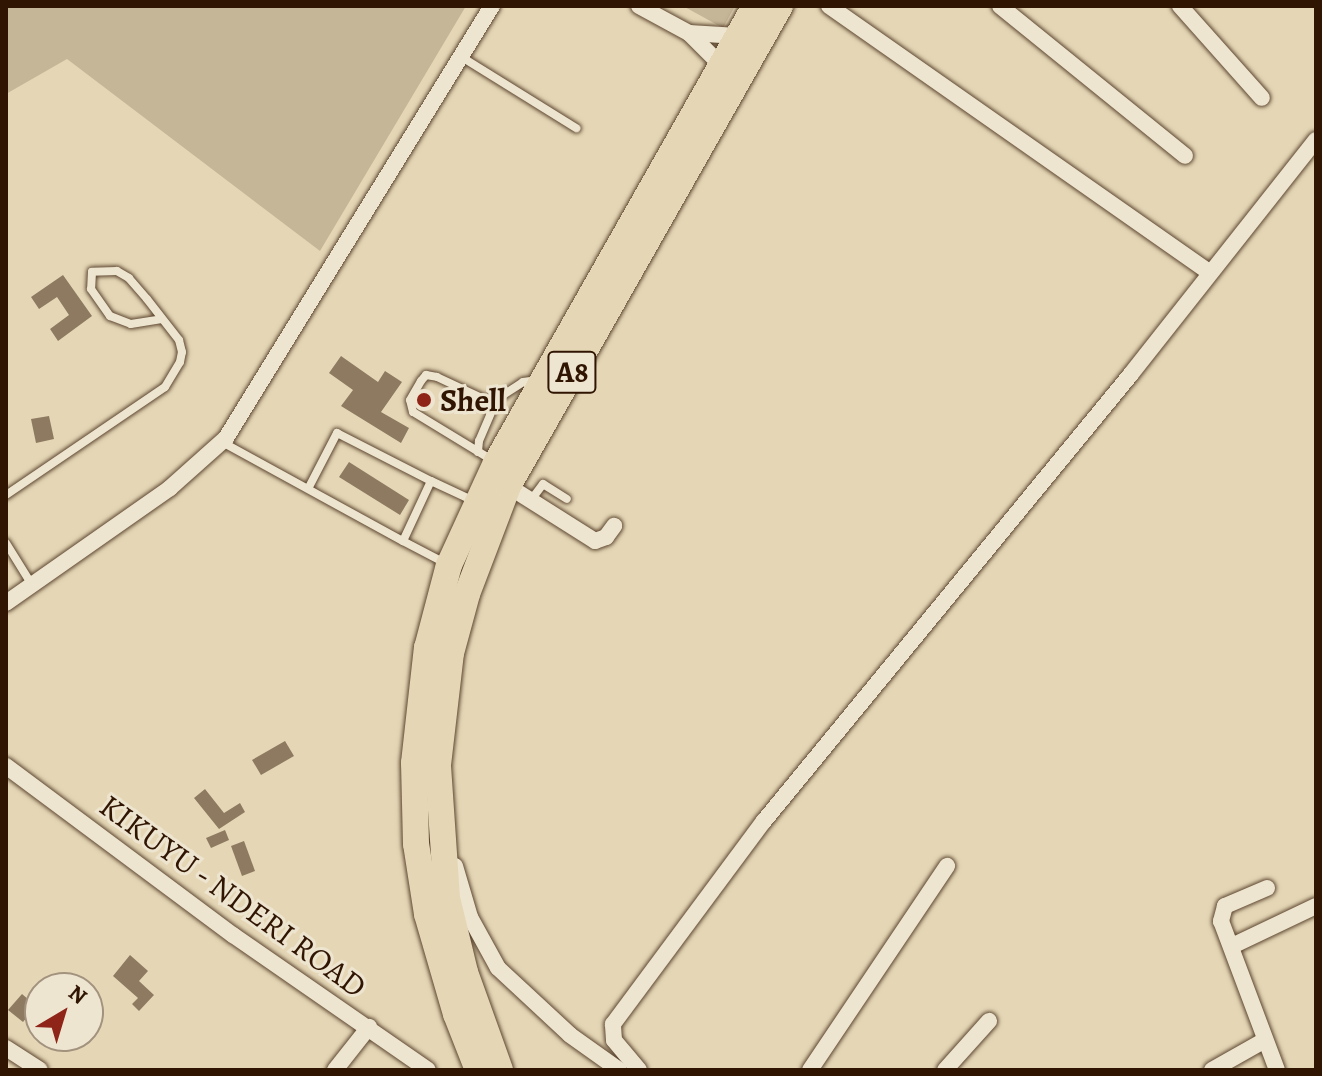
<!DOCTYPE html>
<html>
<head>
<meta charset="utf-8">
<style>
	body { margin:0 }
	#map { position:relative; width:1322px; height:1076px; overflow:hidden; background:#e5d7b6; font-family:Alegreya,serif }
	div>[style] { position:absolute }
	.green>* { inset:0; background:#c6b698 }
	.building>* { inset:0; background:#8e7a60 }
	.roads { filter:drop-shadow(0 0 2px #5d4630) drop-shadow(0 0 2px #5d4630) }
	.service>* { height:8px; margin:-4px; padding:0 4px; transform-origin:4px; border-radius:4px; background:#eee5d0 }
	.minor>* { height:16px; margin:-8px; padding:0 8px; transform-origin:8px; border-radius:8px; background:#eee5d0 }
	.trunk>* { height:26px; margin:-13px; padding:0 13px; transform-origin:13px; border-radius:13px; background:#e5d7b6 }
	.dots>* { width:22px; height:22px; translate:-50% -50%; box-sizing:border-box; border:4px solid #eee5d0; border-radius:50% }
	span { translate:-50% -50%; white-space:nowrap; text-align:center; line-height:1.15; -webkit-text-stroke:6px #eee5d0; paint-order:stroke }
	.shield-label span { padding:2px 6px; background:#eee5d0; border:2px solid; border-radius:6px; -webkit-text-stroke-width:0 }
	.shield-label { font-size:30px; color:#301503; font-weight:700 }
	.poi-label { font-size:32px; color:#301503; font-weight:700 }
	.left { translate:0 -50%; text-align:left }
	.street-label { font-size:32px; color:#301503 }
	.frame { position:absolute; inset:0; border:8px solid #301503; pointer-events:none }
	.north { position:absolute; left:24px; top:972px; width:80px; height:80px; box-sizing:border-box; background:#eee5d0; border:2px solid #a2927e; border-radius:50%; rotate:38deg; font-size:22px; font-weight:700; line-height:32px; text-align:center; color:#301503 }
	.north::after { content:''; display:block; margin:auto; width:28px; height:36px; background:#8f2418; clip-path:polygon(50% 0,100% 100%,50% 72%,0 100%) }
</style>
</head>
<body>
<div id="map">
	<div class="green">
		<i style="clip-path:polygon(6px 6px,466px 6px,320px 251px,67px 59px,6px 94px)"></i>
		<i style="clip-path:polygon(683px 6px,735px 6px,723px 28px)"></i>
	</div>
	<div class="building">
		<i style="clip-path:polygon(63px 275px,92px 316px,58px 341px,50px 329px,69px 315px,57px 297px,39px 309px,31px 297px)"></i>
		<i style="clip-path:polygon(341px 356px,378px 382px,385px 371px,402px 382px,381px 412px,409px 428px,401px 443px,341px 406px,353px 390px,329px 373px)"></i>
		<i style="clip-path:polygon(49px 416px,54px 439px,36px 443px,31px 419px)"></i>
		<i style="clip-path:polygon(349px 462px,409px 500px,400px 515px,339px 477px)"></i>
		<i style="clip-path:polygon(285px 741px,294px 756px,261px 775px,252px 760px)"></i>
		<i style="clip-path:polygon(205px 789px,224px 813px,240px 803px,245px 812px,219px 829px,194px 798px)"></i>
		<i style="clip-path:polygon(225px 830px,229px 840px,211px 848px,206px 838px)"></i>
		<i style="clip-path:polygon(244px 841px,255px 871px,242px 876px,231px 846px)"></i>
		<i style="clip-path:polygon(130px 955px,148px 971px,139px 981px,154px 995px,139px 1011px,132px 1004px,138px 998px,113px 976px)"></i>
		<i style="clip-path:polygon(22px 994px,36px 1006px,23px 1022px,8px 1010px)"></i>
	</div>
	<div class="roads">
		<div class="service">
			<i style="left:460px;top:56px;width:137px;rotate:31.8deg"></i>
			<i style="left:222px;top:442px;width:206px;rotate:28.7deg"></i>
			<i style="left:478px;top:452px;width:11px;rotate:-85deg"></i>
			<i style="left:479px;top:441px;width:46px;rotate:-66.8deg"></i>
			<i style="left:492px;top:460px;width:92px;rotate:-148.7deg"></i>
			<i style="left:413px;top:412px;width:12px;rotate:-104deg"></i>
			<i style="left:410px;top:400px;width:22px;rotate:-60deg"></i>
			<i style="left:421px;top:381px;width:8px;rotate:-50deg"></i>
			<i style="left:426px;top:375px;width:11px;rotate:10deg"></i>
			<i style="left:437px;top:377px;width:52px;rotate:25.1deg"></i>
			<i style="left:484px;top:399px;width:13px"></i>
			<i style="left:497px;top:399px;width:31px;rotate:-33deg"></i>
			<i style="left:523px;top:382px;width:15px;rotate:-8deg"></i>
			<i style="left:309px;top:487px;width:61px;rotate:-62.6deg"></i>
			<i style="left:337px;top:433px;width:106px;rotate:27.1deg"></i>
			<i style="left:6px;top:495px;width:192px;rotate:-34.2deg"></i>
			<i style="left:165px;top:387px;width:29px;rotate:-59deg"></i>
			<i style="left:180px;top:362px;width:10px;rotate:-79deg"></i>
			<i style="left:182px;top:352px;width:12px;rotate:-104deg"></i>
			<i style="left:179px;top:340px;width:52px;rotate:-128deg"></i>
			<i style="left:147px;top:299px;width:28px;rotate:-131deg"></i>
			<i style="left:129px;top:278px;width:14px;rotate:-150deg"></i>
			<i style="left:117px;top:271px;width:25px;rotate:178deg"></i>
			<i style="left:92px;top:272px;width:17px;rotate:93deg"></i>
			<i style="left:91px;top:289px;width:33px;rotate:55deg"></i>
			<i style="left:110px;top:316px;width:22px;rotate:21deg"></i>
			<i style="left:131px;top:324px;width:31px;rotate:-9deg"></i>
			<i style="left:531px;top:500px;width:20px;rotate:-53deg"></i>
			<i style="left:543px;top:484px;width:28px;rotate:32deg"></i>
			<i style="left:6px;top:543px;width:49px;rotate:58.2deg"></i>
			<i style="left:445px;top:563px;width:47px;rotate:-152.4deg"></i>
			<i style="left:403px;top:541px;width:66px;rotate:-65deg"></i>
			<i style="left:431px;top:481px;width:50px;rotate:25deg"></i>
		</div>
		<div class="minor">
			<i style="left:639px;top:6px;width:57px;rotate:28.4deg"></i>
			<i style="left:689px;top:33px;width:45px;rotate:45deg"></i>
			<i style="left:829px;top:6px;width:464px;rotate:35deg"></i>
			<i style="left:1000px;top:6px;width:238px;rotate:39deg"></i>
			<i style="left:1180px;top:6px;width:123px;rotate:48.3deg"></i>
			<i style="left:689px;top:33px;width:49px;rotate:3.5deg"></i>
			<i style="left:508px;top:486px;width:103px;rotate:32.3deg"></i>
			<i style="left:595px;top:541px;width:12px;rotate:-20deg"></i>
			<i style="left:606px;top:537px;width:14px;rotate:-54deg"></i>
			<i style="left:6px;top:603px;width:200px;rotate:-35deg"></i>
			<i style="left:170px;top:488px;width:75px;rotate:-41.8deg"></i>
			<i style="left:226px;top:438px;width:507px;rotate:-58.38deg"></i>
			<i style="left:6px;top:766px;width:283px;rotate:36.7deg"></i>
			<i style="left:233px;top:935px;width:237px;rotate:34.7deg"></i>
			<i style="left:455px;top:866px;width:53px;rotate:73.6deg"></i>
			<i style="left:470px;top:917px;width:58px;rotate:61.2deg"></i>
			<i style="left:498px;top:968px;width:98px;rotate:42.9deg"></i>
			<i style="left:570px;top:1035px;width:60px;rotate:35.5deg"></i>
			<i style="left:1267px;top:888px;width:46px;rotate:156.8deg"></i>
			<i style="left:1225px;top:906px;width:16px;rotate:105deg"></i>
			<i style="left:1221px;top:921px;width:159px;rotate:69.4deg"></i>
			<i style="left:1232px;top:946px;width:93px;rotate:-25.5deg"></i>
			<i style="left:6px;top:1048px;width:40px;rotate:32.9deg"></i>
			<i style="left:335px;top:1070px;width:55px;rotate:-51.7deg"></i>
			<i style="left:639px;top:1070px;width:39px;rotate:-130deg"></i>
			<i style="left:614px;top:1040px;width:16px;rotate:-94deg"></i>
			<i style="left:613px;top:1024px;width:253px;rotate:-53.4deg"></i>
			<i style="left:764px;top:821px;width:578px;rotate:-50.61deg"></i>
			<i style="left:1131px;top:374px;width:298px;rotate:-51.7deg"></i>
			<i style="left:810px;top:1070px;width:246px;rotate:-56.1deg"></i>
			<i style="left:945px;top:1070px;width:66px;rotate:-48.1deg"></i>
			<i style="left:1212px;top:1070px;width:61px;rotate:-29.5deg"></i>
		</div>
		<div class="trunk">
			<i style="left:478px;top:1070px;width:60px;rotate:-111.4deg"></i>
			<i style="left:456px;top:1014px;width:104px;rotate:-106.2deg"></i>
			<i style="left:427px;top:914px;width:71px;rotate:-98.9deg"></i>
			<i style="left:416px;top:844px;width:81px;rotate:-91.4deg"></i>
			<i style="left:414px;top:763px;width:116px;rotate:-83.6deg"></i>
			<i style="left:427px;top:648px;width:86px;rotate:-75.2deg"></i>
			<i style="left:449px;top:565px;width:112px;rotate:-65.3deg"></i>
			<i style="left:496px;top:463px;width:525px;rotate:-60.46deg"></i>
			<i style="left:500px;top:1070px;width:104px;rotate:-109.7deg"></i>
			<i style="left:465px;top:972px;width:76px;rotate:-103.7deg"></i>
			<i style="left:447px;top:898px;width:133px;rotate:-93.9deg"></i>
			<i style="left:438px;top:765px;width:113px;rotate:-83.4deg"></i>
			<i style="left:451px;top:653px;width:61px;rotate:-74.8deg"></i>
			<i style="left:467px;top:594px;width:116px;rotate:-69.2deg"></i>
			<i style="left:508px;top:486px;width:552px;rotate:-60.46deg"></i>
		</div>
	</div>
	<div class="dots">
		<i style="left:424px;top:400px;background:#8f2418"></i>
	</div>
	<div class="shield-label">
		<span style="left:572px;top:372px">A8</span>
	</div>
	<div class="poi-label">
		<span class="left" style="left:440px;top:400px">Shell</span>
	</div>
	<div class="street-label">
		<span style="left:233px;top:896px;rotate:36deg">KIKUYU - NDERI ROAD</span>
	</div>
	<div class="frame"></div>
	<div class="north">N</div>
</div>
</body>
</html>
